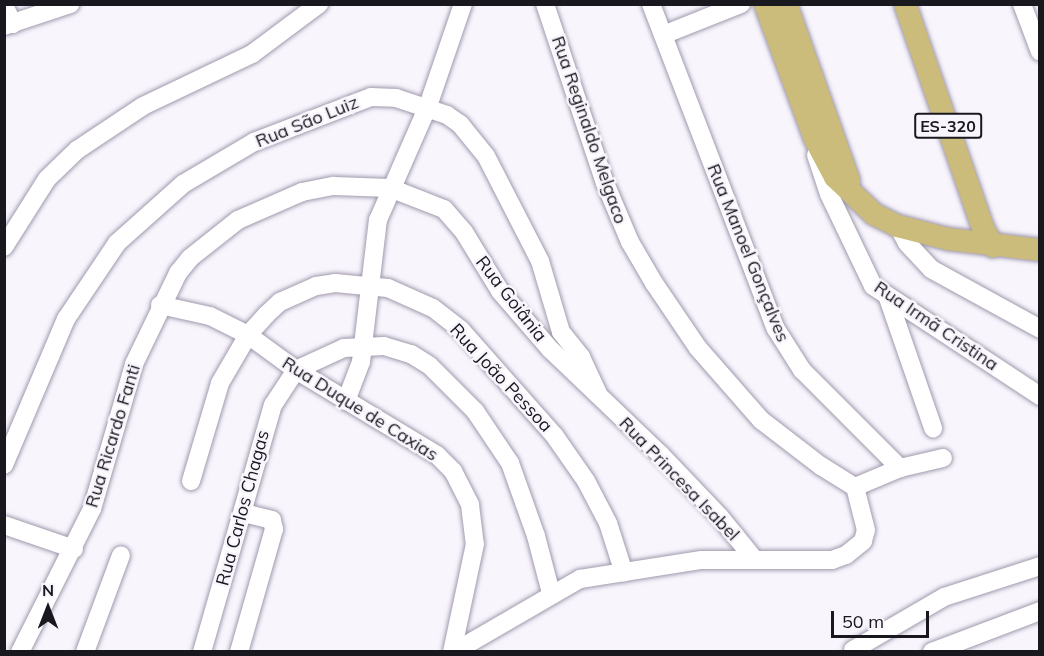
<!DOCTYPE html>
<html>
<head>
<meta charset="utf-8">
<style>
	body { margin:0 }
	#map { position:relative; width:1044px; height:656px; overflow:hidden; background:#f8f5fd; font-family:Mulish,sans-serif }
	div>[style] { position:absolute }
	.roads { filter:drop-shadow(0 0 2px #a099ac) drop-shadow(0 0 2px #a099ac) }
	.minor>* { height:18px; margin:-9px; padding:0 9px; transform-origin:9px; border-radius:9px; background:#fff }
	.major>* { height:22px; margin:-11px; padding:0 11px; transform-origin:11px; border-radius:11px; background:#cbbc7c }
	span { translate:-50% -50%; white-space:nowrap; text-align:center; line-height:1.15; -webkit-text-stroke:5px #f8f5fd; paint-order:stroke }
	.shield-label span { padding:2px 4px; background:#f8f5fd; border:2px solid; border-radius:4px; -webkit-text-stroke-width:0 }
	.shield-label { font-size:16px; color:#1a181f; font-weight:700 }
	.street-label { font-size:18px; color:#1a181f }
	.frame { position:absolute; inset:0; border:6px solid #1a181f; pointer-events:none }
	.north { position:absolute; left:18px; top:578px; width:60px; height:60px; -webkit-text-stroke:4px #f8f5fd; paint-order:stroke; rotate:0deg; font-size:16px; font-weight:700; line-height:24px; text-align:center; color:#1a181f }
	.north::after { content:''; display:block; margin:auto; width:21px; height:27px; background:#1a181f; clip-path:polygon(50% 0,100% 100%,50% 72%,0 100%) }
	.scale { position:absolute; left:831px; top:611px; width:98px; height:27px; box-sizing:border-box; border:3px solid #1a181f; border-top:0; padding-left:8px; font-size:18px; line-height:21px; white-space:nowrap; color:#1a181f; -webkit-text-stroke:4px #f8f5fd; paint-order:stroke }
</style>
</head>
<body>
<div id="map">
	<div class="roads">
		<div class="minor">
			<i style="left:545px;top:4px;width:189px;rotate:71.5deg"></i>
			<i style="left:605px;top:183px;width:64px;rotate:67deg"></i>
			<i style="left:630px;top:242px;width:48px;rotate:59.7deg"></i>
			<i style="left:654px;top:283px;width:78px;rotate:55.9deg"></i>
			<i style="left:698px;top:348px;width:96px;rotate:48.8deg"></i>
			<i style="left:761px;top:420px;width:76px;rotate:37.5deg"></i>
			<i style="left:821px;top:466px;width:40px;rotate:32deg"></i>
			<i style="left:651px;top:4px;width:348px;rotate:69deg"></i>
			<i style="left:776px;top:329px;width:49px;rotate:57.6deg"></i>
			<i style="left:802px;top:370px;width:139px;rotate:45deg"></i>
			<i style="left:1022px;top:4px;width:51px;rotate:69.4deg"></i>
			<i style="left:4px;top:5px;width:21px;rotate:65deg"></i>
			<i style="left:4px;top:26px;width:70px;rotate:-18.4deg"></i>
			<i style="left:663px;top:35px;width:84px;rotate:-21.7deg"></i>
			<i style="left:816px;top:155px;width:41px;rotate:71.6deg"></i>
			<i style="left:829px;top:194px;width:102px;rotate:64.4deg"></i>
			<i style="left:873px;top:286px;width:200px;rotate:33.4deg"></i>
			<i style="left:898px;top:226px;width:19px;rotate:62deg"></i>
			<i style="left:907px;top:243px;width:35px;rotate:47deg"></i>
			<i style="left:931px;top:269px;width:124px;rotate:28.8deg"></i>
			<i style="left:4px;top:247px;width:80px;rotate:-57.7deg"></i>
			<i style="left:47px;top:179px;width:42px;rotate:-44deg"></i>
			<i style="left:77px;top:150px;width:79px;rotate:-33.7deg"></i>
			<i style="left:143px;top:106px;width:121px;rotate:-25.5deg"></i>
			<i style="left:252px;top:54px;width:84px;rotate:-36.7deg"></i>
			<i style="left:888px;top:298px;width:138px;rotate:70.9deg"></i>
			<i style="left:160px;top:305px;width:51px;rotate:12.4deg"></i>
			<i style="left:210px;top:316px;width:42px;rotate:26.6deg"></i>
			<i style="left:248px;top:335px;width:59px;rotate:36.1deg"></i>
			<i style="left:296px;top:370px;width:165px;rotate:31.1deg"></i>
			<i style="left:437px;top:455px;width:23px;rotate:45deg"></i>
			<i style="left:453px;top:471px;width:38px;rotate:63deg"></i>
			<i style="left:470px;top:505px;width:39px;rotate:83deg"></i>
			<i style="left:475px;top:544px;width:110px;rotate:102deg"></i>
			<i style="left:346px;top:401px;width:42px;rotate:-69deg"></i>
			<i style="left:361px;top:362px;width:143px;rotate:-83.2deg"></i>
			<i style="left:378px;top:220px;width:124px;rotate:-66.3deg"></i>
			<i style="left:428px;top:106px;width:108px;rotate:-71.1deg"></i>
			<i style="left:4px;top:465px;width:159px;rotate:-67deg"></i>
			<i style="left:66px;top:319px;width:92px;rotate:-56.1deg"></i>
			<i style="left:117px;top:243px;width:89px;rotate:-41.8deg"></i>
			<i style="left:183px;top:184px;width:82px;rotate:-30.6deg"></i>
			<i style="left:254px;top:142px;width:125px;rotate:-21deg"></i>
			<i style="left:371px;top:97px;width:25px;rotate:2deg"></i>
			<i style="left:396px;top:98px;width:54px;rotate:18.4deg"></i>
			<i style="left:447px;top:115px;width:16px;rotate:35deg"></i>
			<i style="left:460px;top:124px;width:41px;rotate:50.9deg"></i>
			<i style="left:486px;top:156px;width:118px;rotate:62.8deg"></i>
			<i style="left:540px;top:261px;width:74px;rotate:73.5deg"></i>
			<i style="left:561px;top:332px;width:32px;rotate:51deg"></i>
			<i style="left:581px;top:357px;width:40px;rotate:65deg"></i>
			<i style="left:191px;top:481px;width:102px;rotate:-73.5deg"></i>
			<i style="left:220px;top:383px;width:56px;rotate:-59.7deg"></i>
			<i style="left:248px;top:335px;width:27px;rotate:-48deg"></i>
			<i style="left:266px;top:315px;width:19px;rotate:-43deg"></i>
			<i style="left:280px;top:302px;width:39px;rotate:-24deg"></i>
			<i style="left:316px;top:286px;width:19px;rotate:-9deg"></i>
			<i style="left:335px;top:283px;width:53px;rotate:5.4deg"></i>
			<i style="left:388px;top:288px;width:49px;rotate:24deg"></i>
			<i style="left:433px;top:308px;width:36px;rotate:38deg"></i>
			<i style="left:461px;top:330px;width:140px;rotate:48.5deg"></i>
			<i style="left:554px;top:435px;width:56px;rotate:55.2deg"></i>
			<i style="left:586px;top:481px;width:47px;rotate:62.4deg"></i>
			<i style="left:608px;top:523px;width:52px;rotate:72.3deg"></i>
			<i style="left:855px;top:487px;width:49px;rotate:-22.9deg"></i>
			<i style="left:900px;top:468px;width:44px;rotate:-13.1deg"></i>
			<i style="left:4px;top:525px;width:74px;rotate:18.9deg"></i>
			<i style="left:853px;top:650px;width:105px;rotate:-30.2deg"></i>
			<i style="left:944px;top:597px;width:101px;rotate:-17.9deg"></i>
			<i style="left:20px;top:652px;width:160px;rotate:-63.3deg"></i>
			<i style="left:92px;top:509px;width:151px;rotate:-73.8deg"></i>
			<i style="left:134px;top:364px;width:101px;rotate:-64.2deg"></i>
			<i style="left:178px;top:273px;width:19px;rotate:-51deg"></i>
			<i style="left:190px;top:258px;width:61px;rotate:-38.4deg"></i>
			<i style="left:238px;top:220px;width:70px;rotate:-23.6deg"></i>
			<i style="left:302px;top:192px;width:33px;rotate:-11deg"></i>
			<i style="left:334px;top:186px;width:56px;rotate:2deg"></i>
			<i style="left:390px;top:188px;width:58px;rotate:21.3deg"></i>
			<i style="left:444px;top:209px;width:30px;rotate:49deg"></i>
			<i style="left:464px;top:232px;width:69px;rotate:58.6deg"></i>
			<i style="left:500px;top:291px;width:78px;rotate:49.2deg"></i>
			<i style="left:551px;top:350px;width:151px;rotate:43.7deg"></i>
			<i style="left:660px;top:454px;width:87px;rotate:46.4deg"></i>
			<i style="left:720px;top:517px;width:55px;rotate:50.9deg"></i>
			<i style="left:85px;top:652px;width:103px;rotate:-69.6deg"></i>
			<i style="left:202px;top:652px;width:257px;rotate:-74deg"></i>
			<i style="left:273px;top:405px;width:42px;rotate:-56.7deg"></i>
			<i style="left:296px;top:370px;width:53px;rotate:-24.6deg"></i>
			<i style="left:344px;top:348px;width:40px;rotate:-2.9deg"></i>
			<i style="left:384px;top:346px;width:28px;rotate:17deg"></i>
			<i style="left:411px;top:354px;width:22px;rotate:32deg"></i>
			<i style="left:430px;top:366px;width:64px;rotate:45deg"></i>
			<i style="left:475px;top:411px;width:63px;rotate:56.1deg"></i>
			<i style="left:510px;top:463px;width:77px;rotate:70.4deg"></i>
			<i style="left:536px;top:536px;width:59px;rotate:75.3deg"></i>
			<i style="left:239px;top:652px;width:128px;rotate:-74.1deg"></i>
			<i style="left:274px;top:529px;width:9px;rotate:-103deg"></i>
			<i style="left:272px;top:520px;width:29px;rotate:-166deg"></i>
			<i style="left:454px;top:652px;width:146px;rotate:-30.1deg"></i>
			<i style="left:580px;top:579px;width:123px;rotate:-8.9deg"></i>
			<i style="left:702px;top:560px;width:130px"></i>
			<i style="left:832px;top:560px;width:15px;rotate:-20deg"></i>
			<i style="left:846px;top:555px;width:22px;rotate:-39deg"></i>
			<i style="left:863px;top:541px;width:11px;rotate:-75deg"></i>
			<i style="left:866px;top:530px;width:44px;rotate:-104.3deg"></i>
			<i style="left:932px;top:652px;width:116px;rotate:-20.8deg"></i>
		</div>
		<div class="major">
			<i style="left:765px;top:4px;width:144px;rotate:69.7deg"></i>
			<i style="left:815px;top:139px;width:43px;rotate:62.2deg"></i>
			<i style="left:835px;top:177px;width:54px;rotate:43.5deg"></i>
			<i style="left:874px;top:214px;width:27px;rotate:27deg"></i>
			<i style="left:898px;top:226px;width:52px;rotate:14.6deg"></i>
			<i style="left:948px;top:239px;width:93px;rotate:6.8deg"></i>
			<i style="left:786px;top:4px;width:188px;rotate:70.4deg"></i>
			<i style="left:905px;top:4px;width:237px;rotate:70.8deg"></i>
			<i style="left:983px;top:228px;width:21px;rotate:61deg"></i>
		</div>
	</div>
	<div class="shield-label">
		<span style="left:948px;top:126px">ES-320</span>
	</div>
	<div class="street-label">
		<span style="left:307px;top:122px;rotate:-22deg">Rua São Luiz</span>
		<span style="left:589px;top:130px;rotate:71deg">Rua Reginaldo Melgaco</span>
		<span style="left:748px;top:253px;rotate:68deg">Rua Manoel Gonçalves</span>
		<span style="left:511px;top:299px;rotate:52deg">Rua Goiânia</span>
		<span style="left:936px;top:326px;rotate:34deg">Rua Irmã Cristina</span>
		<span style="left:501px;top:378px;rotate:47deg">Rua João Pessoa</span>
		<span style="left:360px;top:409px;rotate:32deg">Rua Duque de Caxias</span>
		<span style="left:113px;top:436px;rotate:-73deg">Rua Ricardo Fanti</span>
		<span style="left:679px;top:479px;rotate:46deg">Rua Princesa Isabel</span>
		<span style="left:243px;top:508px;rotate:-75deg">Rua Carlos Chagas</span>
	</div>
	<div class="frame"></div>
	<div class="north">N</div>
	<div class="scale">50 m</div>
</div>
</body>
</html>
